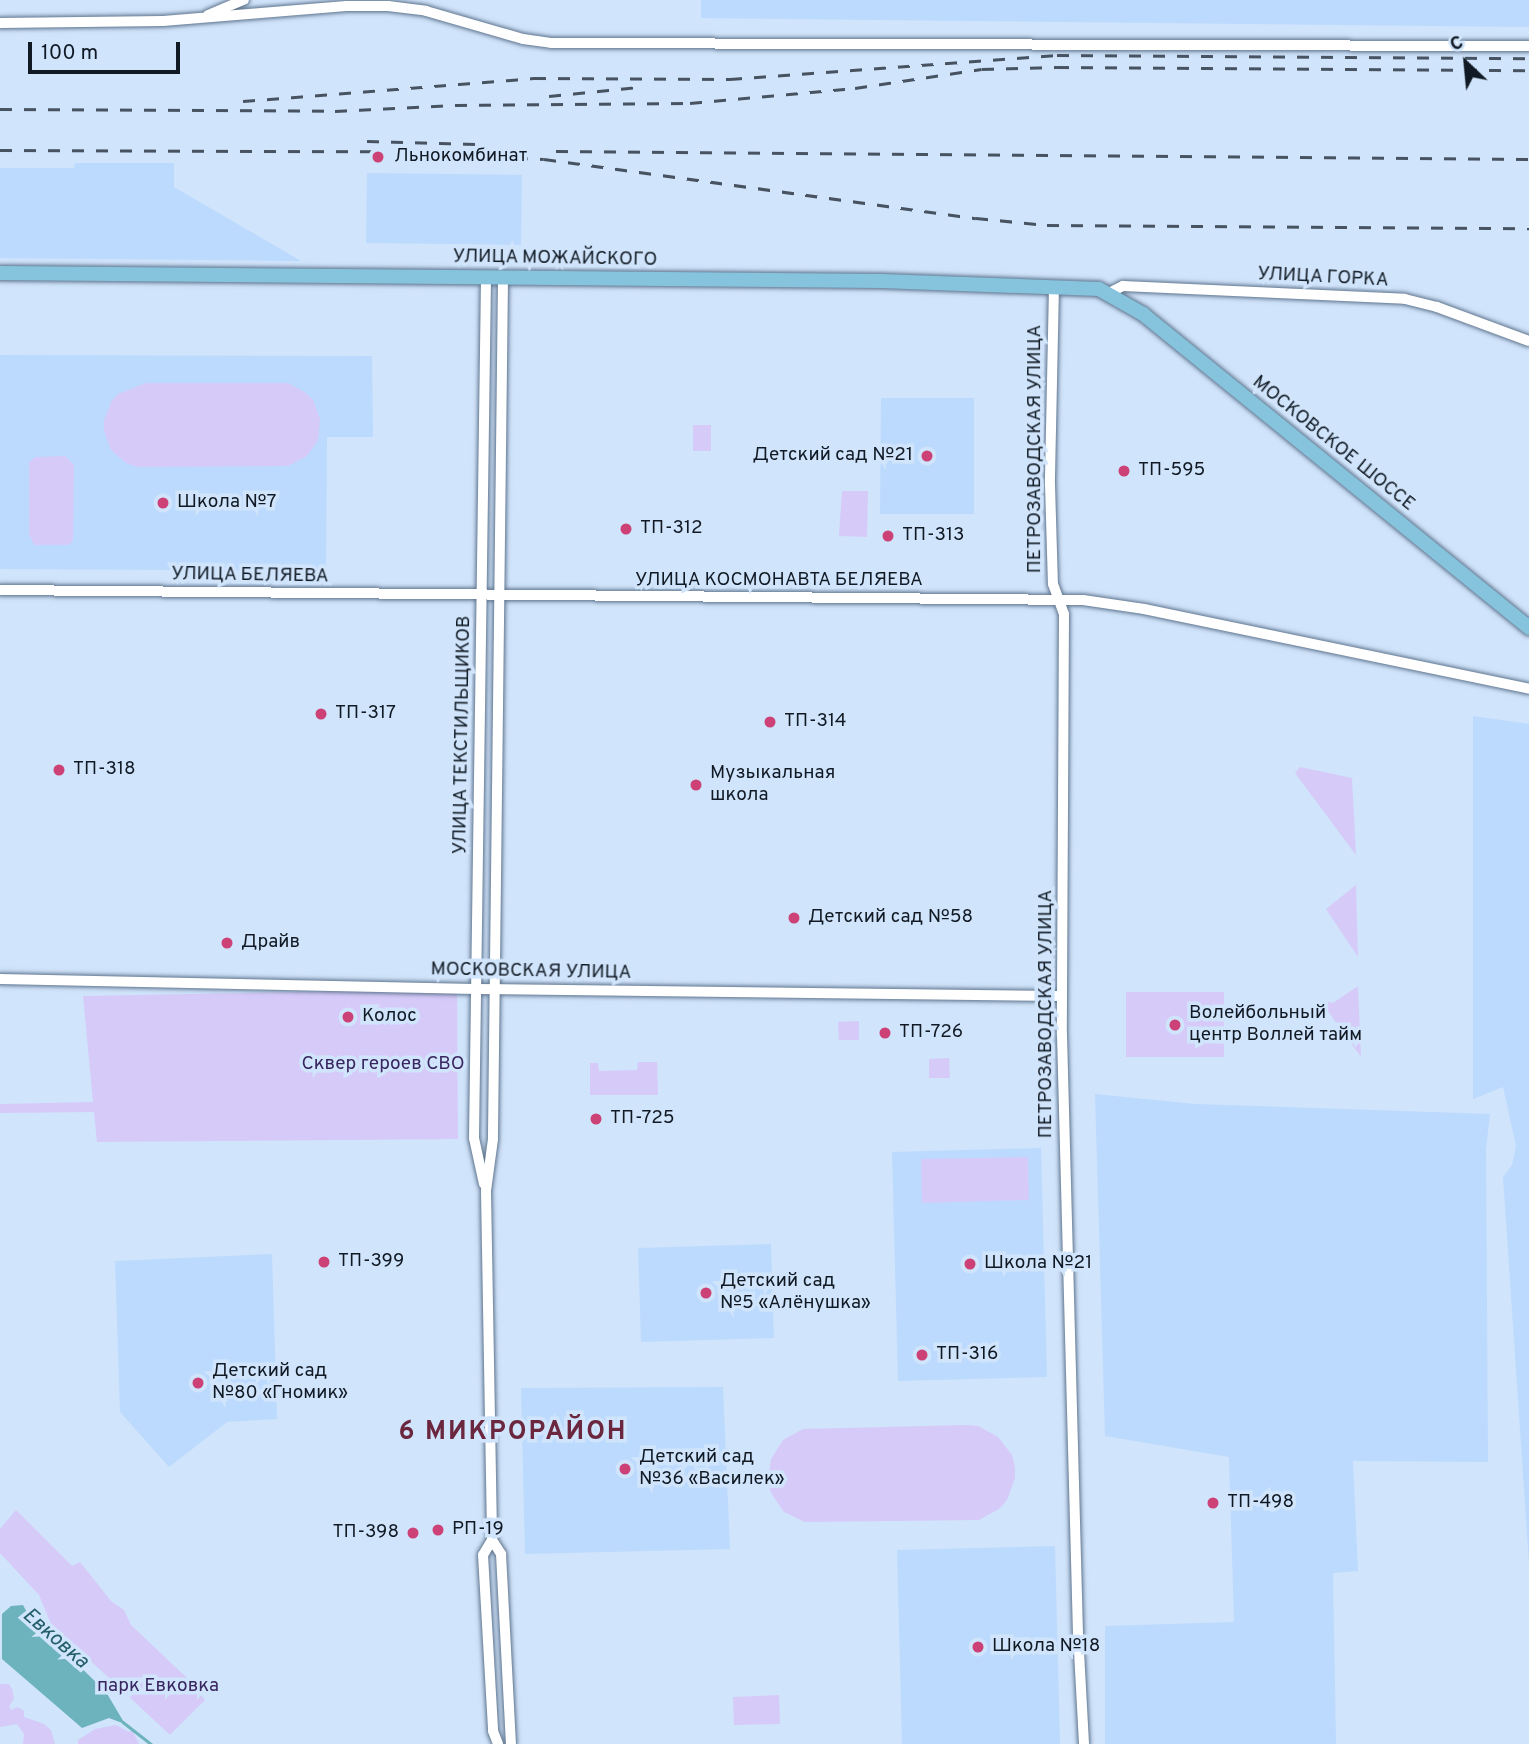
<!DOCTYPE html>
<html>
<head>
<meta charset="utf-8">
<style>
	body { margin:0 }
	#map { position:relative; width:1529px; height:1744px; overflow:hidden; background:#d0e4fb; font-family:Overpass,sans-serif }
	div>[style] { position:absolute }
	.built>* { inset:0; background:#bcdafd }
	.green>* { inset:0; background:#d6caf9 }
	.water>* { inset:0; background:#6db3be }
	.stream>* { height:2.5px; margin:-1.25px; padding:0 1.25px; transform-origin:1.25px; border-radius:1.25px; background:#6db3be }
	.roads { filter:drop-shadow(0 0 2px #5f758e) drop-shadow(0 0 2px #5f758e) }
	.minor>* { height:10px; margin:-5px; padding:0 5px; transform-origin:5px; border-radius:5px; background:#fff }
	.major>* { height:14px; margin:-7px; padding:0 7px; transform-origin:7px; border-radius:7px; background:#86c3dd }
	.rail>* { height:2.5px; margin-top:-1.25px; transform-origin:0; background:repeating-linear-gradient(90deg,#475361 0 12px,transparent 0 24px) }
	.dots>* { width:19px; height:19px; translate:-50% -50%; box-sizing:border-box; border:4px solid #d0e4fb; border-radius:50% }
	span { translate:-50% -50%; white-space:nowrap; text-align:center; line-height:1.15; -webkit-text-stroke:7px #d0e4fb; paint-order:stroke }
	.poi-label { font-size:19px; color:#111a24 }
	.left { translate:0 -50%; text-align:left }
	.right { translate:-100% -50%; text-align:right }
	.street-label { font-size:19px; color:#111a24 }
	.park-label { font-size:19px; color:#392560 }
	.water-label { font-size:21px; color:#245e67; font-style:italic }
	.district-label { font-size:26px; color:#6b273e; font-weight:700; letter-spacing:2px }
	.north { position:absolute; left:1431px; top:28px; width:70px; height:70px; -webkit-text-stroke:5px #d0e4fb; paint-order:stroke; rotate:334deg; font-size:19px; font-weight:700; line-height:28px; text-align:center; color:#111a24 }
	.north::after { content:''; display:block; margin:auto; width:24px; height:32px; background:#111a24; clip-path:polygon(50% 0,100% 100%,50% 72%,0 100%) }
	.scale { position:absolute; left:28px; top:42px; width:152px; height:32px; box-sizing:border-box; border:4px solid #111a24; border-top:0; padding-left:9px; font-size:21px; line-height:24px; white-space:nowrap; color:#111a24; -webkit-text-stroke:5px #d0e4fb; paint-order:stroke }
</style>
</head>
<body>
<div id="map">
	<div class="built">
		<i style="clip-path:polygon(701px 0,1529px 0,1529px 27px,701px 18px)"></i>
		<i style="clip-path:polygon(75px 163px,174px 163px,174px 187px,301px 261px,0 258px,0 168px,74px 168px)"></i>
		<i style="clip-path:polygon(367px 173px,522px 175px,521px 245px,366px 243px)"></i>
		<i style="clip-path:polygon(0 355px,372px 356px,373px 437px,327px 437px,326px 571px,0 569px)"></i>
		<i style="clip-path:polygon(881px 398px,974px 398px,974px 514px,880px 514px)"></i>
		<i style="clip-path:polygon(1473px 716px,1529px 724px,1529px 1564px,1503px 1177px,1512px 1165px,1516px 1146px,1503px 1087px,1473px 1099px)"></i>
		<i style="clip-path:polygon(1095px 1094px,1195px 1104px,1490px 1114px,1486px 1149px,1488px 1462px,1353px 1461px,1358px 1571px,1333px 1573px,1336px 1744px,1105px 1744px,1105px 1626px,1234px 1622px,1229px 1457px,1105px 1436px)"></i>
		<i style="clip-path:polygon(1041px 1148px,1047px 1377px,898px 1381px,892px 1152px)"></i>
		<i style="clip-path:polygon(771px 1244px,774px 1338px,641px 1342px,638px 1248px)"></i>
		<i style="clip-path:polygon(272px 1254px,277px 1419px,227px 1422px,169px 1467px,120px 1412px,115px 1261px)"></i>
		<i style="clip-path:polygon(723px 1387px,730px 1549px,525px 1554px,521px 1388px)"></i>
		<i style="clip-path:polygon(1055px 1546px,1060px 1744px,902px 1744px,897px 1550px)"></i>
	</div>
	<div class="green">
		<i style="clip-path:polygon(146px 383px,288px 383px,306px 393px,313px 400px,320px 419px,318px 440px,307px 456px,288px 466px,136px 467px,126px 463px,111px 450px,104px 431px,104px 421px,111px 402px,118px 394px)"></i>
		<i style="clip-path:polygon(693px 425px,711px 425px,711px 451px,693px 451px)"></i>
		<i style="clip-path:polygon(65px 456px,74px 465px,73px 541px,68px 545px,34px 545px,29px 534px,29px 462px,36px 457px)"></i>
		<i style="clip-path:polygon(842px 491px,868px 491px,867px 537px,839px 536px)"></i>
		<i style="clip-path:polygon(1300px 767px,1352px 778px,1356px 855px,1295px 773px)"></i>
		<i style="clip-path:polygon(1356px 885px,1358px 957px,1326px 909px)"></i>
		<i style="clip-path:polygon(1358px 986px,1361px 1057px,1322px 1003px,1323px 1001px,1333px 1003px)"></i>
		<i style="clip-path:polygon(457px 989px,458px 1139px,97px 1142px,94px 1112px,0 1113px,0 1104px,93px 1102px,83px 996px)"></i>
		<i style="clip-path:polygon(1126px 992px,1224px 992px,1224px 1057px,1126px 1057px)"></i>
		<i style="clip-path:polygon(859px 1021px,859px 1040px,839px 1040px,838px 1022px)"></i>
		<i style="clip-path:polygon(949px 1058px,950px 1078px,929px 1078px,929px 1059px)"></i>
		<i style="clip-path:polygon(638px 1062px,657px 1062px,658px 1095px,590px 1095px,590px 1063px,598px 1063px,599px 1071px,637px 1070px)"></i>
		<i style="clip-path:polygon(1028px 1157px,1029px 1200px,922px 1203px,921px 1159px)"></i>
		<i style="clip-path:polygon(966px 1425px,978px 1426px,998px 1437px,1012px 1455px,1015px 1467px,1015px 1478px,1007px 1500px,999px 1509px,979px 1520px,805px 1522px,784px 1512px,771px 1493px,768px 1482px,771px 1459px,783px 1440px,803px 1429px)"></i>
		<i style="clip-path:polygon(16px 1510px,72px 1566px,80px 1562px,111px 1601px,124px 1610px,131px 1625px,187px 1678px,205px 1700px,170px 1735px,51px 1624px,39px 1595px,0 1553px,0 1529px)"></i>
		<i style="clip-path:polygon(0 1684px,9px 1684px,12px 1689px,14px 1698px,9px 1707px,12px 1710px,17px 1707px,24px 1711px,24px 1717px,44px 1724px,51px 1730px,55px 1744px,23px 1744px,24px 1734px,17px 1724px,0 1727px)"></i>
		<i style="clip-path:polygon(779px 1695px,780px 1724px,734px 1725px,733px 1697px)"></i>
		<i style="clip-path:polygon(116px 1725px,129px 1732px,132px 1730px,139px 1744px,78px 1744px,78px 1740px,95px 1729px)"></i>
	</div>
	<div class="water">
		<i style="clip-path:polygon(23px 1605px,30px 1618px,106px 1692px,125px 1724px,109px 1718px,82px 1728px,2px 1659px,2px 1614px,11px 1606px)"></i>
	</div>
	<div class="stream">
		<i style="left:123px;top:1722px;width:36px;rotate:38deg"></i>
	</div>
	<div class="roads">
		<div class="minor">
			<i style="left:208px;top:15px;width:39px;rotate:-23deg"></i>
			<i style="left:0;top:23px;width:163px;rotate:-0.7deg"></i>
			<i style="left:163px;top:21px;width:184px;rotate:-4.7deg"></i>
			<i style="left:346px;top:6px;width:42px"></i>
			<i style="left:388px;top:6px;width:38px;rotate:7deg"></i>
			<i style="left:426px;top:11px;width:101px;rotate:16.1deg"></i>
			<i style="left:523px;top:39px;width:28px;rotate:8deg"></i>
			<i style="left:551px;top:43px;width:978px;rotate:0.18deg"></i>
			<i style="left:503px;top:279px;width:860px;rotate:90.67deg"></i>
			<i style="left:493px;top:1139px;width:52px;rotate:97.7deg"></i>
			<i style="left:486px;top:1191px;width:349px;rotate:89deg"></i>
			<i style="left:492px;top:1540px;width:17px;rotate:57deg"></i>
			<i style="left:501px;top:1554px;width:190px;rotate:87deg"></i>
			<i style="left:1054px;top:286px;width:199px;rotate:91.2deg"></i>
			<i style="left:1050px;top:485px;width:99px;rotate:88.3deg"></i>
			<i style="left:1053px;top:584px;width:32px;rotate:70deg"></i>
			<i style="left:1064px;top:614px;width:421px;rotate:90.3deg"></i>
			<i style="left:1062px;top:1035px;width:598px;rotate:88.47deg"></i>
			<i style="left:1078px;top:1633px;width:111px;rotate:86.9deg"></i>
			<i style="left:1109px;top:293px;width:16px;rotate:-27deg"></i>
			<i style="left:1123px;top:286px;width:282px;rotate:2.6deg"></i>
			<i style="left:1405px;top:299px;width:33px;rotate:14deg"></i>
			<i style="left:1437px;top:307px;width:98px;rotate:20.3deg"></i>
			<i style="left:0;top:590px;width:1083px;rotate:0.53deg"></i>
			<i style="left:1083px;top:600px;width:62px;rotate:8.4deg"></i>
			<i style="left:1144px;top:609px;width:393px;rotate:11.7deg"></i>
			<i style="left:0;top:979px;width:475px;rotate:1.2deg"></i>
			<i style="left:475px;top:989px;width:587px;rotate:0.68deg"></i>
			<i style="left:484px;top:1184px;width:47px;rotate:-102.3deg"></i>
			<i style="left:474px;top:1138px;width:860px;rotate:-89.2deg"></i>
			<i style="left:492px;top:1540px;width:17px;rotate:121deg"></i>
			<i style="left:483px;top:1555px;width:176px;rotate:86.7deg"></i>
			<i style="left:493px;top:1731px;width:14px;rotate:69deg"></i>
		</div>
		<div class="major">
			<i style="left:0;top:273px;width:881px;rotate:0.52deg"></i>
			<i style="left:881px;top:281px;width:218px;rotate:2.1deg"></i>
			<i style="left:1099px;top:289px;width:51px;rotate:29.6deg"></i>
			<i style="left:1143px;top:314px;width:498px;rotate:39.1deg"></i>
		</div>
	</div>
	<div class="rail">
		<i style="left:549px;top:96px;width:90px;rotate:-5.7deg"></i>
		<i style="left:243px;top:101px;width:292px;rotate:-4.5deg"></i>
		<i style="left:534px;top:78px;width:196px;rotate:0.3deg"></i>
		<i style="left:730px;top:79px;width:328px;rotate:-4.2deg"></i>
		<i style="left:1057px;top:55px;width:472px;rotate:0.4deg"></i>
		<i style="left:0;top:109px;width:335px;rotate:0.3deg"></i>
		<i style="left:335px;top:111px;width:120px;rotate:-2.9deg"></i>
		<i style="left:455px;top:105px;width:235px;rotate:-0.5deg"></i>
		<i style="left:690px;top:103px;width:166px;rotate:-5.2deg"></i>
		<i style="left:855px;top:88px;width:128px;rotate:-8.5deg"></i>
		<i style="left:982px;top:69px;width:75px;rotate:-1.5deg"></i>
		<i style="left:1057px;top:67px;width:472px;rotate:0.4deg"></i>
		<i style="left:367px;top:141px;width:109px;rotate:1.6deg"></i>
		<i style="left:0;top:150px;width:372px;rotate:0.2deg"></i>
		<i style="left:372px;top:151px;width:172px;rotate:2.7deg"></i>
		<i style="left:544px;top:159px;width:436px;rotate:7.8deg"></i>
		<i style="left:976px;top:218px;width:71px;rotate:5.6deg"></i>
		<i style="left:1047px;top:225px;width:482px;rotate:0.4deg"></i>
		<i style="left:556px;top:151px;width:973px;rotate:0.47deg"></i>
	</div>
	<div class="dots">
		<i style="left:378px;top:157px;background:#cd4276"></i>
		<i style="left:927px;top:456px;background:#cd4276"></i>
		<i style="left:1124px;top:471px;background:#cd4276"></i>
		<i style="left:163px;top:503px;background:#cd4276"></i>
		<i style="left:626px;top:529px;background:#cd4276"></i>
		<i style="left:888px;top:536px;background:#cd4276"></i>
		<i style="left:321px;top:714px;background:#cd4276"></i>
		<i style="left:770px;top:722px;background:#cd4276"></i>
		<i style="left:59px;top:770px;background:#cd4276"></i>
		<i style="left:696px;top:785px;background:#cd4276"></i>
		<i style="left:794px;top:918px;background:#cd4276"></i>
		<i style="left:227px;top:943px;background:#cd4276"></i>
		<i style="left:348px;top:1017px;background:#cd4276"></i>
		<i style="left:1175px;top:1025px;background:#cd4276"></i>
		<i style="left:885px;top:1033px;background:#cd4276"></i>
		<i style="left:596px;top:1119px;background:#cd4276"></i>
		<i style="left:324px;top:1262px;background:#cd4276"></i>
		<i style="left:970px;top:1264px;background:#cd4276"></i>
		<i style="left:706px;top:1293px;background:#cd4276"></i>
		<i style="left:922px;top:1355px;background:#cd4276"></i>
		<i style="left:198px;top:1383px;background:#cd4276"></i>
		<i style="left:625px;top:1469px;background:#cd4276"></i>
		<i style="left:1213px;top:1503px;background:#cd4276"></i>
		<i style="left:438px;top:1530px;background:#cd4276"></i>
		<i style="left:413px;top:1533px;background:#cd4276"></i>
		<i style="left:978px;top:1647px;background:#cd4276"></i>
	</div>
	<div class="poi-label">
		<span class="left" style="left:394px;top:157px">Льнокомбинат</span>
		<span class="right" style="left:913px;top:456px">Детский сад №21</span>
		<span class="left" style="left:1138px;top:471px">ТП-595</span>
		<span class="left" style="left:177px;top:503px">Школа №7</span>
		<span class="left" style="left:640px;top:529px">ТП-312</span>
		<span class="left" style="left:902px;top:536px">ТП-313</span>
		<span class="left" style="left:335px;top:714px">ТП-317</span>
		<span class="left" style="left:784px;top:722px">ТП-314</span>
		<span class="left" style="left:73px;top:770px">ТП-318</span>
		<span class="left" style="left:710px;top:785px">Музыкальная<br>школа</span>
		<span class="left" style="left:808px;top:918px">Детский сад №58</span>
		<span class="left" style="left:241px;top:943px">Драйв</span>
		<span class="left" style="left:1189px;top:1025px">Волейбольный<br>центр Воллей тайм</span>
		<span class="left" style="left:362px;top:1017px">Колос</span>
		<span class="left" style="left:899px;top:1033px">ТП-726</span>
		<span class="left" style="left:610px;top:1119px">ТП-725</span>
		<span class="left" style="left:338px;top:1262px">ТП-399</span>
		<span class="left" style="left:984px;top:1264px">Школа №21</span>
		<span class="left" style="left:720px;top:1293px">Детский сад<br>№5 «Алёнушка»</span>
		<span class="left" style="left:936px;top:1355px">ТП-316</span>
		<span class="left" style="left:212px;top:1383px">Детский сад<br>№80 «Гномик»</span>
		<span class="left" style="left:639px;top:1469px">Детский сад<br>№36 «Василек»</span>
		<span class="left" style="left:1227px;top:1503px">ТП-498</span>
		<span class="left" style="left:452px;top:1530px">РП-19</span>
		<span class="right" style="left:399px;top:1533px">ТП-398</span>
		<span class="left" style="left:992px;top:1647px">Школа №18</span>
	</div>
	<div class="street-label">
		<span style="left:555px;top:259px;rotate:1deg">УЛИЦА МОЖАЙСКОГО</span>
		<span style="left:1323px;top:278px;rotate:3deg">УЛИЦА ГОРКА</span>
		<span style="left:1333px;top:444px;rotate:39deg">МОСКОВСКОЕ ШОССЕ</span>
		<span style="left:1036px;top:449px;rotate:-90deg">ПЕТРОЗАВОДСКАЯ УЛИЦА</span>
		<span style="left:250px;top:576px;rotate:1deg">УЛИЦА БЕЛЯЕВА</span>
		<span style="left:779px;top:581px">УЛИЦА КОСМОНАВТА БЕЛЯЕВА</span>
		<span style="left:463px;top:735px;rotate:-89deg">УЛИЦА ТЕКСТИЛЬЩИКОВ</span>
		<span style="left:531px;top:972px;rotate:1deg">МОСКОВСКАЯ УЛИЦА</span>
		<span style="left:1047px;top:1014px;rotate:-90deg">ПЕТРОЗАВОДСКАЯ УЛИЦА</span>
	</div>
	<div class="park-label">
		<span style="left:383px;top:1065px">Сквер героев СВО</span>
		<span style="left:158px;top:1687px">парк Евковка</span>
	</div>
	<div class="water-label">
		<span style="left:55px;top:1639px;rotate:41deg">Евковка</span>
	</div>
	<div class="district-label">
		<span style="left:513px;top:1433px">6 МИКРОРАЙОН</span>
	</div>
	<div class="north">С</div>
	<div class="scale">100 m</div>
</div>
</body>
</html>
